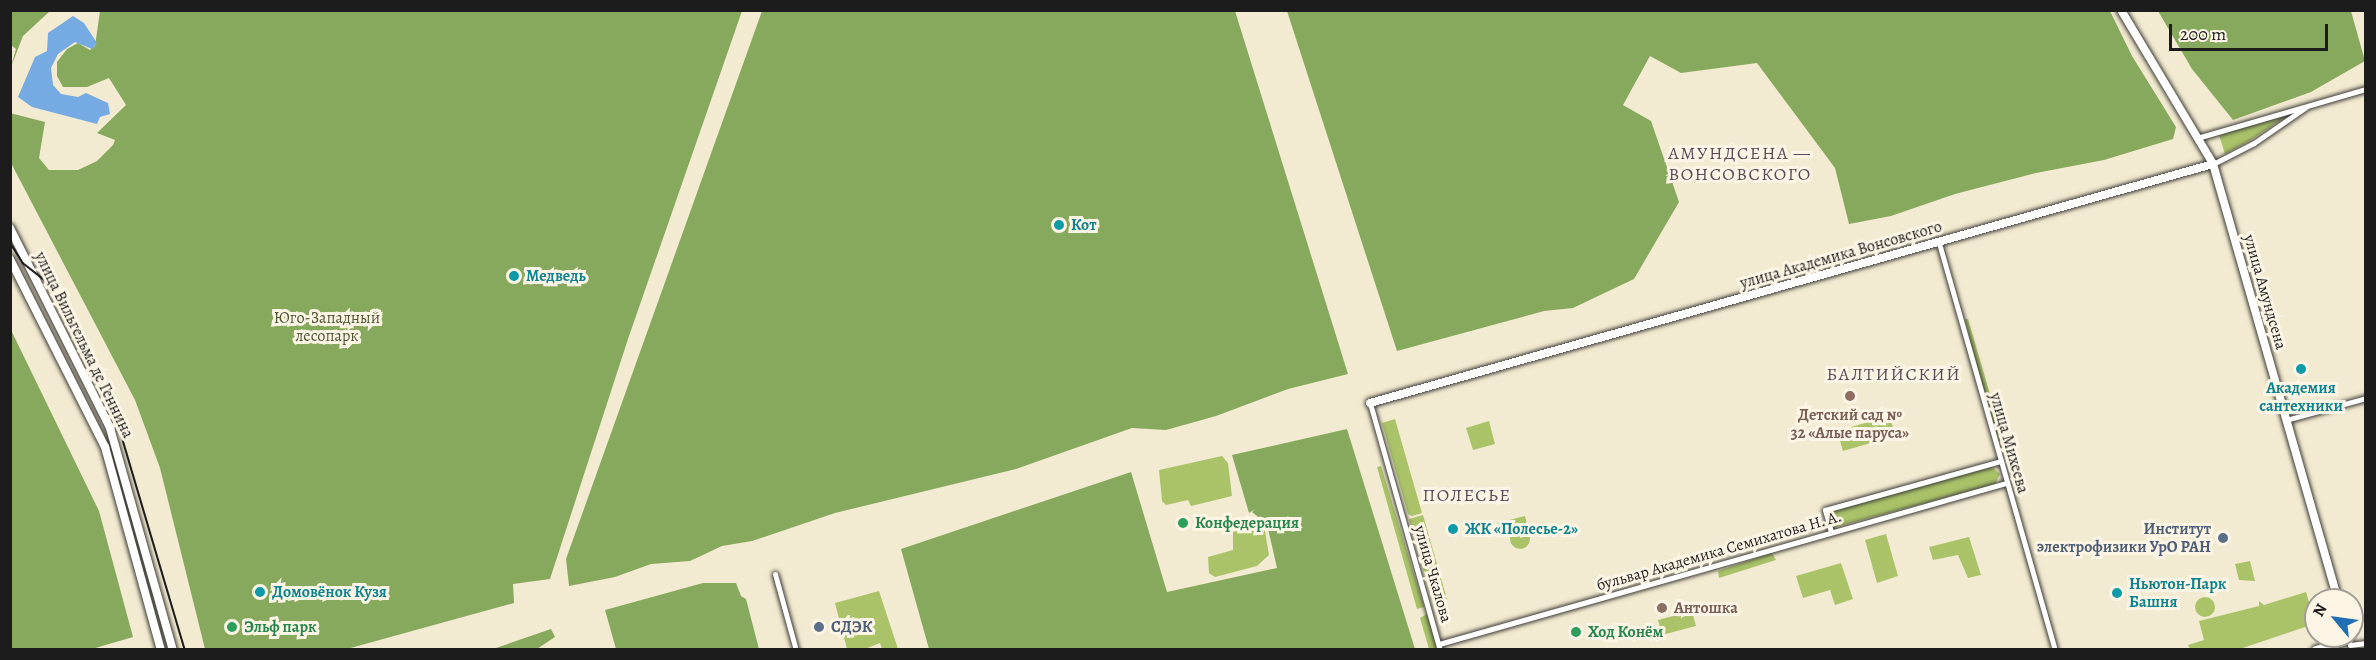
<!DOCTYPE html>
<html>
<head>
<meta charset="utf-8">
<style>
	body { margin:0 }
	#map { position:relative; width:2376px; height:660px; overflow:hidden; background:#f3ebd1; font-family:Alegreya,serif }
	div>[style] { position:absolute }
	.green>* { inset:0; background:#aac369 }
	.round { border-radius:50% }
	.forest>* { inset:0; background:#87a95d }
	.water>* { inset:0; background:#76aae3 }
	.roads { filter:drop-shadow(0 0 2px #3c3b37) drop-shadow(0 0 2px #3c3b37) }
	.street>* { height:5px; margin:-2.5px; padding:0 2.5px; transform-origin:2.5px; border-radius:2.5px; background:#fff }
	.secondary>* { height:8px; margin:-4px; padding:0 4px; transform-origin:4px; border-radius:4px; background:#fff }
	.tram>* { height:1.5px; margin:-0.75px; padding:0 0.75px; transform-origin:0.75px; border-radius:0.75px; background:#1c1c1c }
	.dots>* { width:16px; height:16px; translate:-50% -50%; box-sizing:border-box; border:3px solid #fcf5e5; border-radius:50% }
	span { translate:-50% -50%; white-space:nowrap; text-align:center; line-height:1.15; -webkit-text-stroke:6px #fcf5e5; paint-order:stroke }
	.culture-label { font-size:16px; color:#0d838f; font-weight:700 }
	.left { translate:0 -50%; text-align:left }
	.street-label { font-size:16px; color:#1c1c1c }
	.park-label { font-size:16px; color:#4e5637 }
	.education-label { font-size:16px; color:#785e54; font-weight:700 }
	.leisure-label { font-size:16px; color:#27864d; font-weight:700 }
	.service-label { font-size:16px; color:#4e5e75; font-weight:700 }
	.right { translate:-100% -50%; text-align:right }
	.neighbourhood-label { font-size:18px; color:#5d4a59; letter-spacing:1.5px }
	.frame { position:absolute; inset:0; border:12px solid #1c1c1c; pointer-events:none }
	.north { position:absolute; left:2304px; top:588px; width:60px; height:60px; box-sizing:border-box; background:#fcf5e5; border:2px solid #a29e95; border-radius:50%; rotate:299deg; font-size:16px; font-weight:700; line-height:24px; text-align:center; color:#1c1c1c }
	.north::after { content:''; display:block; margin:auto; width:21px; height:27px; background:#1f6fb2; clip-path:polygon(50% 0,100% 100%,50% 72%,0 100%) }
	.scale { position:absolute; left:2169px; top:24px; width:159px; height:27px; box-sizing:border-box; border:3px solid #1c1c1c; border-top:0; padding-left:8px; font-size:18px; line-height:21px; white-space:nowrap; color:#1c1c1c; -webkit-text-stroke:4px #fcf5e5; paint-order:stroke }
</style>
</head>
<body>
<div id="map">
	<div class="green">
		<i style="clip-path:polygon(2288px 115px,2251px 140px,2225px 154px,2219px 135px)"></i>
		<i style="clip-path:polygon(1965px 319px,1968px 319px,2006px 449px,1999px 452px)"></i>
		<i style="clip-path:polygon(1890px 416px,1895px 436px,1843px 451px,1837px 431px)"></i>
		<i style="clip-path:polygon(1395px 419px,1422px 513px,1412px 516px,1408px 514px,1382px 423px)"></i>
		<i style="clip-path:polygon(1489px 421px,1495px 444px,1473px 450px,1466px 428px)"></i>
		<i style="clip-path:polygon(1222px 456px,1228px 463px,1232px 496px,1191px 506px,1188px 500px,1166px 505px,1162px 501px,1159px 470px)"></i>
		<i style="clip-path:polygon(1381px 466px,1424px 607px,1417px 609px,1377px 467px)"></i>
		<i style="clip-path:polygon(1992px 467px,2000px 474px,1995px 484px,1832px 528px,1830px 512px)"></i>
		<i style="clip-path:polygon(1423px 515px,1447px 599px,1433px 603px,1409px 519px)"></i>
		<i style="clip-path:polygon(1525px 516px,1527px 524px,1499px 531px,1497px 523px)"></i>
		<i style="clip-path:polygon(1256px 526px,1265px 531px,1269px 555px,1257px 566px,1215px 577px,1209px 573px,1208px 557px,1233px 550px,1233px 532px)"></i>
		<i class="round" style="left:1510px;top:529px;width:20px;height:20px"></i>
		<i style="clip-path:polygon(1886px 534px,1898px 576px,1877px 583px,1865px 540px)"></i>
		<i style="clip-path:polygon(1969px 537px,1981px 575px,1968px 578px,1958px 555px,1933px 560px,1929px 547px)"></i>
		<i style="clip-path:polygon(1772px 553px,1776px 560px,1719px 578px,1718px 571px)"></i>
		<i style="clip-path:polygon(2250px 561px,2255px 581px,2239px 580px,2235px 564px)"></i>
		<i style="clip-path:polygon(1841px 563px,1853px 599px,1835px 605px,1830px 590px,1803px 598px,1796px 576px)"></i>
		<i style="clip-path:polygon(879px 591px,898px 649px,882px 649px,880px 643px,865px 649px,847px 649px,835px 603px)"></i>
		<i style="clip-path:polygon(2306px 592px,2314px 619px,2311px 625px,2240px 649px,2190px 649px,2188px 645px,2204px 640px,2199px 621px,2259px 606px,2259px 601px,2264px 605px)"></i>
		<i class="round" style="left:2195px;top:597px;width:20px;height:20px"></i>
		<i style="clip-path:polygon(1692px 611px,1696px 626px,1662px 635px,1658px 620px)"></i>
		<i style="clip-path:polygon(1427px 614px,1437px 649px,1429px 649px,1420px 618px)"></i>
	</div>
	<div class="forest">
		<i style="clip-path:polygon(11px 10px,50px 11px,23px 36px,11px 67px,16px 49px,11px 45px)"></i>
		<i style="clip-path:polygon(100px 11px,742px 11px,628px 339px,550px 579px,513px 584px,514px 603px,347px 649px,205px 649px,160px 468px,135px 400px,11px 163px,10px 113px,45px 122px,39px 158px,49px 170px,78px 170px,97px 161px,113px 145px,115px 140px,97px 133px,126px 105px,109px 78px,87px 87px,63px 87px,57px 76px,57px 62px,67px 49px,78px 43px,90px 50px,95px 46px)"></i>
		<i style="clip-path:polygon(762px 11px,1235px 11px,1348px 374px,1288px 389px,1216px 416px,1166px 430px,1132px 428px,1016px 469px,835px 513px,752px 541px,722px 546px,690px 561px,651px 564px,615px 577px,569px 586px,566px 559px)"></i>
		<i style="clip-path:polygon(1287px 11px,2110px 11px,2132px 56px,2176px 127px,2173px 139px,2104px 160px,2036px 173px,1955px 194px,1891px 216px,1849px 224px,1835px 168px,1757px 63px,1681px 73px,1650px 56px,1623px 105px,1651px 121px,1679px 202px,1634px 279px,1573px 308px,1544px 311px,1397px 351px)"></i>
		<i style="clip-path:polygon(2158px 11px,2351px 11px,2365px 61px,2311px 92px,2233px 120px,2192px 69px)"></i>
		<i style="clip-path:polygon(11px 330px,99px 511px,133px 637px,92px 649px,11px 649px)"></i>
		<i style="clip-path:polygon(1347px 429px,1415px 649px,929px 649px,901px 549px,1131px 472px,1167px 592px,1277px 568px,1267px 524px,1252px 512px,1255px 509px,1249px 513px,1232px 455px)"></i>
		<i style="clip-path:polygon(703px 583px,736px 583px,741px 596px,746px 599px,759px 649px,616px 649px,605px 610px)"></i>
		<i style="clip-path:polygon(551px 629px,555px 637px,537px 649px,493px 649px)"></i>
	</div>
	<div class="water">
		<i style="clip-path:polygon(73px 16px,84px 23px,97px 43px,92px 49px,75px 42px,58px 54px,51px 68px,53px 85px,61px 94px,78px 97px,86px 93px,108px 103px,110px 114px,100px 117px,97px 124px,32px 107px,18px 97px,35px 57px,47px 51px,48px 33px)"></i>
	</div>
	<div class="roads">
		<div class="street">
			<i style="left:2197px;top:138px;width:176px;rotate:-16.2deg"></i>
			<i style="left:2213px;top:164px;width:46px;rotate:-27.1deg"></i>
			<i style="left:2254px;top:143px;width:63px;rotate:-34.7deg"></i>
			<i style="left:1939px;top:243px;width:423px;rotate:74.1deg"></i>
			<i style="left:1370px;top:403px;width:257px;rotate:74.2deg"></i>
			<i style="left:2286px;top:420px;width:83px;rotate:-15.4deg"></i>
			<i style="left:1831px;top:532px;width:23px;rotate:-105deg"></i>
			<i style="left:1825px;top:510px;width:182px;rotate:-15.6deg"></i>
			<i style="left:775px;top:574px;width:79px;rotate:74.6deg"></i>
			<i style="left:1439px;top:644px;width:589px;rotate:-15.85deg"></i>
			<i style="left:2350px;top:645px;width:16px;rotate:-7deg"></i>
		</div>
		<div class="secondary">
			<i style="left:2121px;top:10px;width:179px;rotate:59.1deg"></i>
			<i style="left:2213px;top:164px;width:454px;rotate:74deg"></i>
			<i style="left:10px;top:228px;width:224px;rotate:63.4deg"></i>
			<i style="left:110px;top:428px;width:231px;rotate:74.2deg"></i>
			<i style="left:10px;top:259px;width:211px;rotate:63.2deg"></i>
			<i style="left:105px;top:447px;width:211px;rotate:74.6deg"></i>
			<i style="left:1370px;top:403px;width:876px;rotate:-15.83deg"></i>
			<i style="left:2316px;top:650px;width:34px;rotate:-17deg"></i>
		</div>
	</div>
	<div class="tram">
		<i style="left:10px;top:242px;width:25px;rotate:58deg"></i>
		<i style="left:23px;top:263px;width:31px;rotate:38deg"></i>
		<i style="left:47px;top:282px;width:148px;rotate:62.6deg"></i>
		<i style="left:115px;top:413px;width:247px;rotate:73.5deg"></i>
	</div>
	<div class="dots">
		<i style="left:1059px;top:225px;background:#0f9aa8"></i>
		<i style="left:514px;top:276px;background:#0f9aa8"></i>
		<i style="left:2301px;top:369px;background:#0f9aa8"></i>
		<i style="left:1850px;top:396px;background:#8d6e63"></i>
		<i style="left:1183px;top:523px;background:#2e9e5b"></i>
		<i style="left:1453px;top:529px;background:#0f9aa8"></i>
		<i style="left:2223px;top:538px;background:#5c6f8a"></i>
		<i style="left:260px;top:592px;background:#0f9aa8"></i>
		<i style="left:2117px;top:593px;background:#0f9aa8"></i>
		<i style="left:1662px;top:608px;background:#8d6e63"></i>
		<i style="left:232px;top:627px;background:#2e9e5b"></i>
		<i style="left:819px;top:627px;background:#5c6f8a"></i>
		<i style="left:1576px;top:632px;background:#2e9e5b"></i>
	</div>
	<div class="culture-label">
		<span class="left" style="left:1071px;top:225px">Кот</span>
		<span class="left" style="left:526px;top:276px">Медведь</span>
		<span style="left:2301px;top:397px">Академия<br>сантехники</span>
		<span class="left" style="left:1465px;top:529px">ЖК «Полесье-2»</span>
		<span class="left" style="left:2129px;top:593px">Ньютон-Парк<br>Башня</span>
		<span class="left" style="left:272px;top:592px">Домовёнок Кузя</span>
	</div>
	<div class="street-label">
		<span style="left:1841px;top:255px;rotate:-16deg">улица Академика Вонсовского</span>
		<span style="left:2265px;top:292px;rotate:74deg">улица Амундсена</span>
		<span style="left:84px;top:345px;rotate:64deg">улица Вильгельма де Геннина</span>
		<span style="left:2009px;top:443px;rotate:74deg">улица Михеева</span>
		<span style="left:1719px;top:551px;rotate:-16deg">бульвар Академика Семихатова Н. А.</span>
		<span style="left:1433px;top:574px;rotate:74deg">улица Чкалова</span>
	</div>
	<div class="park-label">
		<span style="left:327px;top:327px">Юго-Западный<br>лесопарк</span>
	</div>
	<div class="education-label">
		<span style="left:1850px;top:424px">Детский сад №<br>32 «Алые паруса»</span>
		<span class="left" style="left:1674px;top:608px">Антошка</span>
	</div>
	<div class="leisure-label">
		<span class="left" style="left:1195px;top:523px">Конфедерация</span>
		<span class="left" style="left:244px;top:627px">Эльф парк</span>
		<span class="left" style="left:1588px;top:632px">Ход Конём</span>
	</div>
	<div class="service-label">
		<span class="right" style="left:2211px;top:538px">Институт<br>электрофизики УрО РАН</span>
		<span class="left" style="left:831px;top:627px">СДЭК</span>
	</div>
	<div class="neighbourhood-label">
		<span style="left:1740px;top:164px">АМУНДСЕНА —<br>ВОНСОВСКОГО</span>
		<span style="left:1894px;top:374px">БАЛТИЙСКИЙ</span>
		<span style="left:1467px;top:495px">ПОЛЕСЬЕ</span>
	</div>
	<div class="frame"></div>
	<div class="north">N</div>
	<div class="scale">200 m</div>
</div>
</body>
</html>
